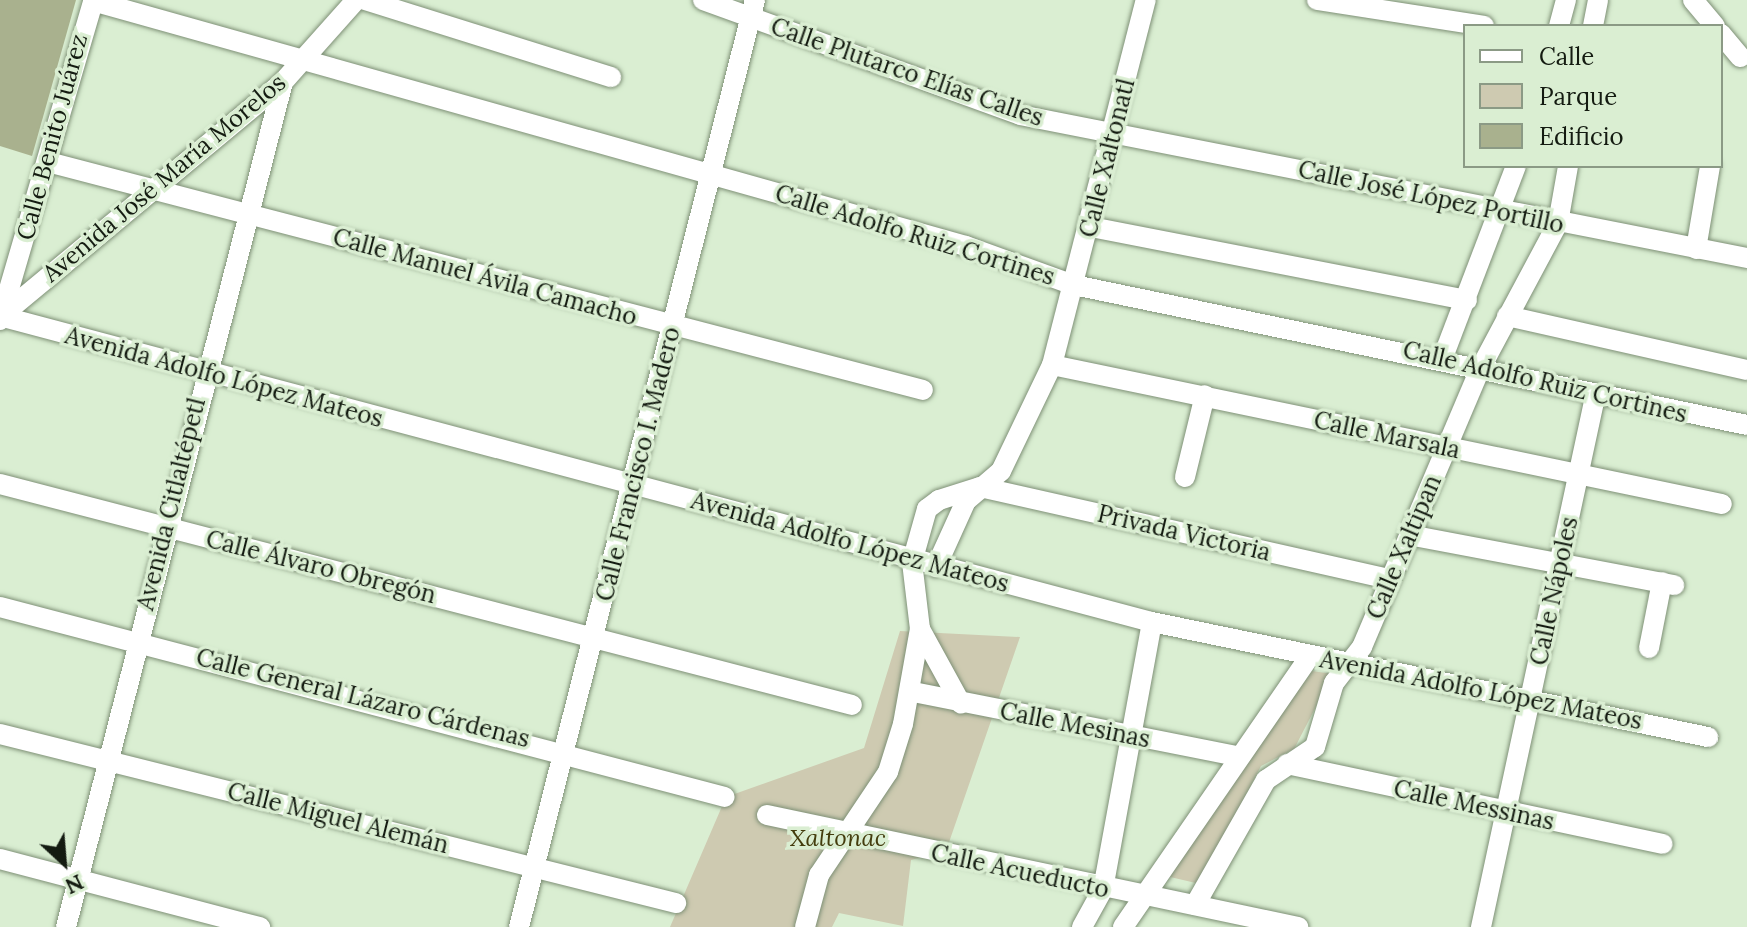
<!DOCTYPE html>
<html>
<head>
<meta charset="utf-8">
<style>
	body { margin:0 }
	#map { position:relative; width:1747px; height:927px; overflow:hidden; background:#daeed2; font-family:Lora,serif }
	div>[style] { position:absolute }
	.green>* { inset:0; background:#cecab1 }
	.building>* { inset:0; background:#a9b18e }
	.roads { filter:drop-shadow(0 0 2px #7e9076) drop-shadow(0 0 2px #7e9076) }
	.minor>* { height:20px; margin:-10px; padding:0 10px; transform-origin:10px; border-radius:10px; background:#fff }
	span { translate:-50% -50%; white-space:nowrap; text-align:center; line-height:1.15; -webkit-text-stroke:7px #daeed2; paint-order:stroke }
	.street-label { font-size:24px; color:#141b11 }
	.park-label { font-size:24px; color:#433c0d; font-style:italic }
	.legend { position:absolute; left:1463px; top:24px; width:260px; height:144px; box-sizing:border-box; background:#daeed2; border:2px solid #8b9a85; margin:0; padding:10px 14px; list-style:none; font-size:24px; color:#141b11 }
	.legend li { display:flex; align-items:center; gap:16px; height:40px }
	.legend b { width:40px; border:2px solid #8b9a85 }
	.north { position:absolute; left:24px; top:823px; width:80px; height:80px; -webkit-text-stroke:6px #daeed2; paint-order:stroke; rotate:154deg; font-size:22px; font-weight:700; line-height:32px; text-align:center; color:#141b11 }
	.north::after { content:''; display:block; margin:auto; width:28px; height:36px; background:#141b11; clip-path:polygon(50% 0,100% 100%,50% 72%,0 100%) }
</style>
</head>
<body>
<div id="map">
	<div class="green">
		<i style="clip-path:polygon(900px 631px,1020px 637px,946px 851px,911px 860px,903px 926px,839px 913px,832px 927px,670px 927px,726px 797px,864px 748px)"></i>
		<i style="clip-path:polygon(1312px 671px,1333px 674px,1294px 749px,1261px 766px,1200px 884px,1166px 876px)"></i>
	</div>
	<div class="building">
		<i style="clip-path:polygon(0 0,76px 0,32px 156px,0 146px)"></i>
	</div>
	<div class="roads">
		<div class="minor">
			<i style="left:365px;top:0;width:258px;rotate:17.4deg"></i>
			<i style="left:703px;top:0;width:337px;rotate:19.9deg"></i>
			<i style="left:1020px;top:115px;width:741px;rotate:11.13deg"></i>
			<i style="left:1317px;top:0;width:169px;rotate:8.8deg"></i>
			<i style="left:1693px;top:0;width:34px;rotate:50deg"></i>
			<i style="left:1559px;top:26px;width:27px;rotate:-75deg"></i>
			<i style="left:1593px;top:26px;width:26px;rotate:-79deg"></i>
			<i style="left:1721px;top:34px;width:30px;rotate:50deg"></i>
			<i style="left:48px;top:162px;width:904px;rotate:14.6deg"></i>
			<i style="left:1091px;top:227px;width:383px;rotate:11deg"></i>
			<i style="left:1696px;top:249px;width:84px;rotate:-80.4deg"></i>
			<i style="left:0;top:316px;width:1192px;rotate:14.88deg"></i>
			<i style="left:1152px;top:622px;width:568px;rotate:11.69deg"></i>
			<i style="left:1507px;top:316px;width:246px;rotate:12.7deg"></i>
			<i style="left:0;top:317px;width:368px;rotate:-39.7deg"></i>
			<i style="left:283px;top:82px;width:110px;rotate:-48.3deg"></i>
			<i style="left:0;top:320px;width:332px;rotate:-73.7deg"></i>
			<i style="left:93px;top:1px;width:907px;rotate:15.68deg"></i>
			<i style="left:966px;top:246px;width:115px;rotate:19.9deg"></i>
			<i style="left:1074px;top:285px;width:687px;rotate:11.75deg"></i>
			<i style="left:1443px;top:357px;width:204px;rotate:-69.1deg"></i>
			<i style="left:1052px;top:365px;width:684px;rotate:11.72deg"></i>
			<i style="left:1185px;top:477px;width:84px;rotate:-76.3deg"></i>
			<i style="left:0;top:484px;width:880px;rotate:14.54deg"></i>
			<i style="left:1409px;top:535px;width:270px;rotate:10.7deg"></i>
			<i style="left:936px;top:567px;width:72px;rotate:-65.6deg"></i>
			<i style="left:966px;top:501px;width:46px;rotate:-40.6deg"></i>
			<i style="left:1001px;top:471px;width:118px;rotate:-64.3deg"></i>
			<i style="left:1052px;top:365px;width:377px;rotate:-75.6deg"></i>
			<i style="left:0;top:607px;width:749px;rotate:14.69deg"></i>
			<i style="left:920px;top:629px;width:85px;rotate:61.3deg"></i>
			<i style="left:1649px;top:648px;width:67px;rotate:-78.9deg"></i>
			<i style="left:913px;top:692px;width:330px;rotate:11.2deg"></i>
			<i style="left:0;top:734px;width:697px;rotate:14.04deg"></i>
			<i style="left:1287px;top:764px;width:384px;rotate:12deg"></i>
			<i style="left:767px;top:815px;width:543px;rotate:11.91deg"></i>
			<i style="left:0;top:859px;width:269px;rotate:14.7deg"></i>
			<i style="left:1195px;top:905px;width:144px;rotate:-60.4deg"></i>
			<i style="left:1266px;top:780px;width:59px;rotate:-34deg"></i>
			<i style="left:1315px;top:747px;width:67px;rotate:-73.5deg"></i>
			<i style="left:1334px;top:683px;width:46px;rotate:-52.1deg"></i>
			<i style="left:1362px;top:647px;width:300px;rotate:-67deg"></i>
			<i style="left:1479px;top:371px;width:168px;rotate:-61.9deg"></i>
			<i style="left:1558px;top:223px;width:58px;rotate:-80deg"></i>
			<i style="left:66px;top:927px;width:872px;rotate:-75.6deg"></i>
			<i style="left:519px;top:927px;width:957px;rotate:-75.72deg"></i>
			<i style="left:805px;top:927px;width:54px;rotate:-74.9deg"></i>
			<i style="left:819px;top:875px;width:124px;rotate:-56.2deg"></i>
			<i style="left:888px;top:772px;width:50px;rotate:-72.6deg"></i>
			<i style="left:903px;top:724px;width:97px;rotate:-79.9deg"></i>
			<i style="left:920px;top:629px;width:67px;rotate:-96.8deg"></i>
			<i style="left:912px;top:562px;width:55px;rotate:-74.2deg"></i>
			<i style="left:927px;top:509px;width:15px;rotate:-37deg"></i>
			<i style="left:939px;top:500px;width:43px;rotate:-17.6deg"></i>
			<i style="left:980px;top:487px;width:419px;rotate:12.7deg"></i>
			<i style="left:1082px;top:927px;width:43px;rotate:-61.1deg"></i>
			<i style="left:1103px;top:889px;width:271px;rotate:-79.6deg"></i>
			<i style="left:1123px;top:927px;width:329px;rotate:-55.4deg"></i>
			<i style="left:1481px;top:927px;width:542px;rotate:-77.86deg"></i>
		</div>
	</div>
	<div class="street-label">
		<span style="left:907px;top:72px;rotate:19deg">Calle Plutarco Elías Calles</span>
		<span style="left:52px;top:137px;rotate:-75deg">Calle Benito Juárez</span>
		<span style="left:1107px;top:158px;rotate:-76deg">Calle Xaltonatl</span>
		<span style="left:164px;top:178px;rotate:-40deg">Avenida José María Morelos</span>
		<span style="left:1431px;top:197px;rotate:12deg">Calle José López Portillo</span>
		<span style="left:915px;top:235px;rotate:17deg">Calle Adolfo Ruiz Cortines</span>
		<span style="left:485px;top:277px;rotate:15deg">Calle Manuel Ávila Camacho</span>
		<span style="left:224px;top:377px;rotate:15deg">Avenida Adolfo López Mateos</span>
		<span style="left:1545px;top:382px;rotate:13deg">Calle Adolfo Ruiz Cortines</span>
		<span style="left:1387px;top:435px;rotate:12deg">Calle Marsala</span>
		<span style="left:638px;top:464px;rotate:-76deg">Calle Francisco I. Madero</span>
		<span style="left:171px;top:504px;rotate:-76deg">Avenida Citlaltépetl</span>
		<span style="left:1184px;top:533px;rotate:13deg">Privada Victoria</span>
		<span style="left:850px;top:542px;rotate:15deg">Avenida Adolfo López Mateos</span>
		<span style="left:1404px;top:547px;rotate:-67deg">Calle Xaltipan</span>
		<span style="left:321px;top:567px;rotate:14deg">Calle Álvaro Obregón</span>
		<span style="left:1554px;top:591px;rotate:-78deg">Calle Nápoles</span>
		<span style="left:1481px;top:690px;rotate:11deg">Avenida Adolfo López Mateos</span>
		<span style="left:363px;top:698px;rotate:14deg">Calle General Lázaro Cárdenas</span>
		<span style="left:1075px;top:725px;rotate:11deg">Calle Mesinas</span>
		<span style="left:1474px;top:805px;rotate:12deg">Calle Messinas</span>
		<span style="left:338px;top:818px;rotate:14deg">Calle Miguel Alemán</span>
		<span style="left:1020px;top:871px;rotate:12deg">Calle Acueducto</span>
	</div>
	<div class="park-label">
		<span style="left:838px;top:838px">Xaltonac</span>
	</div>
	<ul class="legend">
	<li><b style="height:10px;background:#fff"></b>Calle</li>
	<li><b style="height:22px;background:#cecab1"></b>Parque</li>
	<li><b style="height:22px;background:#a9b18e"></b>Edificio</li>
	</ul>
	<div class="north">N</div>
</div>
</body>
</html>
